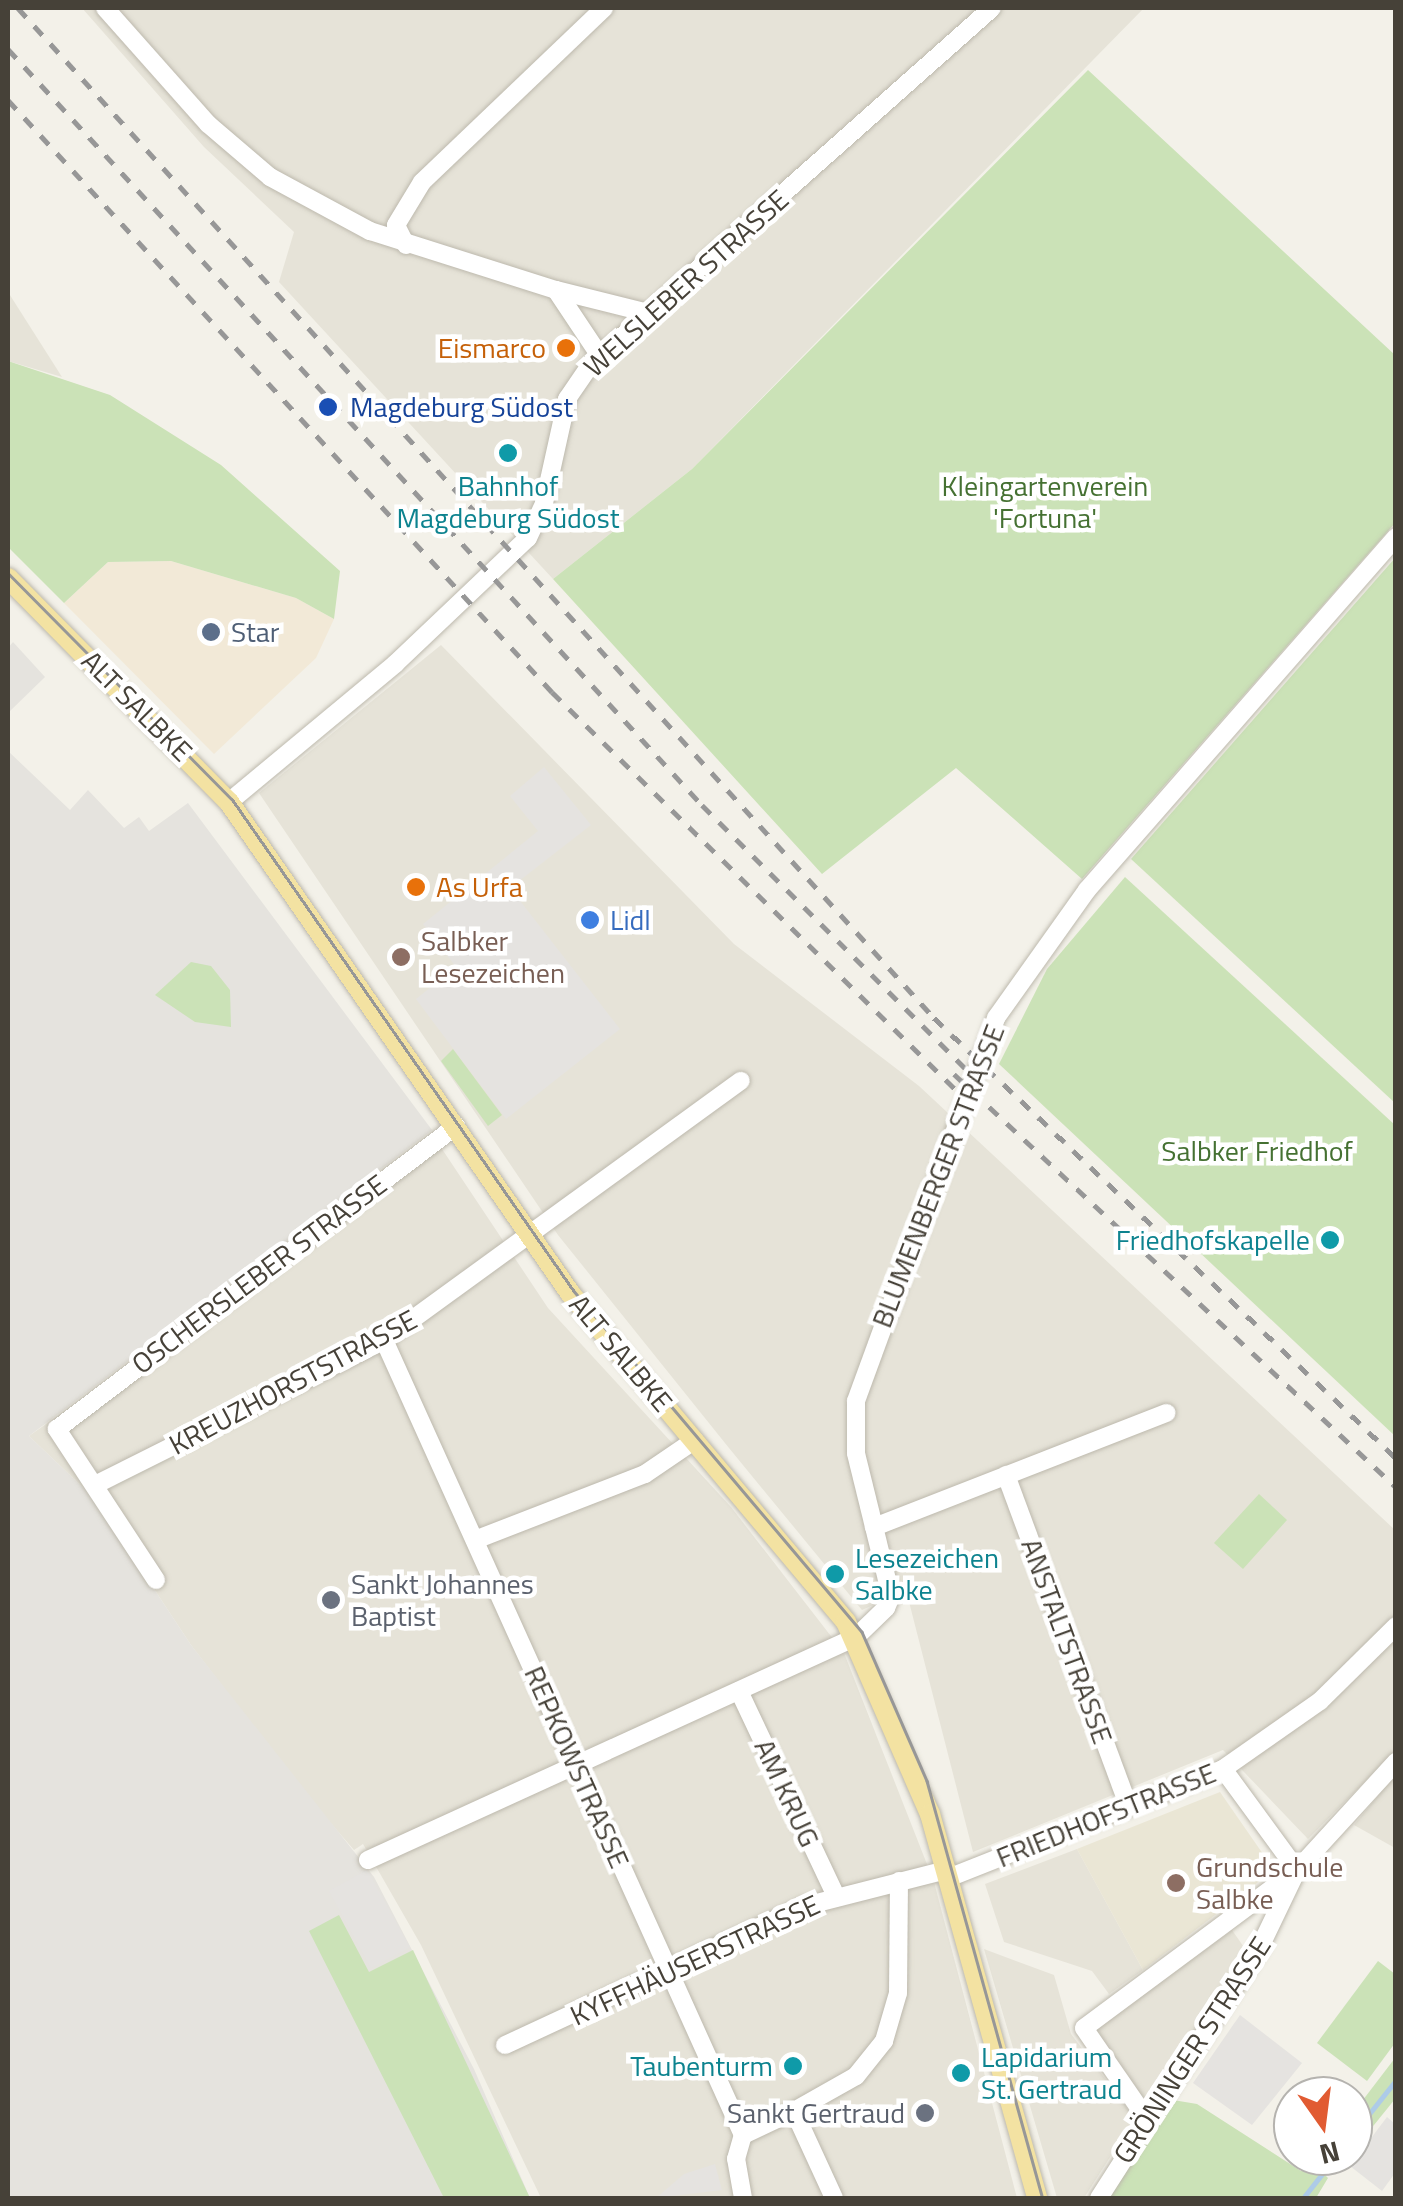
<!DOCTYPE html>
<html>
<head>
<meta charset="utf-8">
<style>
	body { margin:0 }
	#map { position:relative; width:1403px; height:2206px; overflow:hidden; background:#f3f1e9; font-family:"Titillium Web",sans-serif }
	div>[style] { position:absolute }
	.residential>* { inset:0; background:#e6e3d8 }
	.commercial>* { inset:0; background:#f2e9d7 }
	.industrial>* { inset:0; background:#e5e3de }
	.education>* { inset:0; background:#eae6d5 }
	.green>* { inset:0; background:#cbe2b7 }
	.parking>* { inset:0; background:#e5e3e0 }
	.stream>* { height:5px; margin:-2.5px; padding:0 2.5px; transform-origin:2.5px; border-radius:2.5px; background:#adcbe8 }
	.roads { filter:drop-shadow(0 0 2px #bdb9ad) drop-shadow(0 0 2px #bdb9ad) }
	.minor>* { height:18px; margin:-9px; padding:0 9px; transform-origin:9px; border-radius:9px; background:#fff }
	.major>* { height:20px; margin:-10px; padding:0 10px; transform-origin:10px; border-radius:10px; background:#f3e2a2 }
	.tram>* { height:2.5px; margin:-1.25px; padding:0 1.25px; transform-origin:1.25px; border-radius:1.25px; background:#979797 }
	.rail>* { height:5px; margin-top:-2.5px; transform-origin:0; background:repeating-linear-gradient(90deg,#979797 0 12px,transparent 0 24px) }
	.dots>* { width:28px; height:28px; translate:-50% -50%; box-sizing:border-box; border:5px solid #fff; border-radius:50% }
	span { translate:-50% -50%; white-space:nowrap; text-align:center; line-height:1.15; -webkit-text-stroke:9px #fff; paint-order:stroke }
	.street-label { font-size:28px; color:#464138 }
	.food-label { font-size:28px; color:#c56008 }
	.right { translate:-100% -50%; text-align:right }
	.left { translate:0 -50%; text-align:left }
	.transit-label { font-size:28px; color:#164399 }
	.culture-label { font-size:28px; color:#0d838f }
	.park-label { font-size:28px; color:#457132 }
	.service-label { font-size:28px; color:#4e5e75 }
	.shop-label { font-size:28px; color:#366cbe }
	.education-label { font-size:28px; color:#785e54 }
	.worship-label { font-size:28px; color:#5b616d }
	.frame { position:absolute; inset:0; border:10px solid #464138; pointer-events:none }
	.north { position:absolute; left:1273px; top:2076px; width:100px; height:100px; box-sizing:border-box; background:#fff; border:2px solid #b5b3af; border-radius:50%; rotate:166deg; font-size:28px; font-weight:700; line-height:40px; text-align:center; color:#464138 }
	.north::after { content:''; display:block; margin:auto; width:35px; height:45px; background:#e15b32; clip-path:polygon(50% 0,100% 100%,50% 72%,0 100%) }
</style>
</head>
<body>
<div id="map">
	<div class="residential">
		<i style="clip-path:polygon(82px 8px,1144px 8px,692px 469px,553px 579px,279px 282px,294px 232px,204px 147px)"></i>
		<i style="clip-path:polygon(8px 292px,62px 377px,8px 361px)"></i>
		<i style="clip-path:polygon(441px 645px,734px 944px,919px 1086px,1395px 1530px,1395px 1751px,1308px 1839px,1223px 1750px,973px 1852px,906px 1590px,862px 1610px,729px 1448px,558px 1235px,259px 793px)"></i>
		<i style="clip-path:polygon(440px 1146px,548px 1308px,731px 1507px,844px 1653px,934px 1882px,1017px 2198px,541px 2198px,421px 1945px,363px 1844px,354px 1850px,302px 1790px,191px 1645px,94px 1498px,29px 1436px)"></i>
		<i style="clip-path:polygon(1395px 1775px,1395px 1848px,1354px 1825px)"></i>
		<i style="clip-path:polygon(1077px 1849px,1143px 1970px,1109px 1994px,1092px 1971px,1004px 1942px,985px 1884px)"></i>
		<i style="clip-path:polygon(1232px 1930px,1250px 1956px,1144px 2101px,1094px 2031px)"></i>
		<i style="clip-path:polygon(984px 1949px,1054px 1975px,1071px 2034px,1135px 2118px,1084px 2198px,1057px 2198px)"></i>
	</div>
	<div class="commercial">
		<i style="clip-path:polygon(171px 561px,296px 598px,334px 619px,316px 658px,214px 754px,64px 603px,108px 562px)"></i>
	</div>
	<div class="industrial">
		<i style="clip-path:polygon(13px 642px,45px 677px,8px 713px,8px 648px)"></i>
		<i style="clip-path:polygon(8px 751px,70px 810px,88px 790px,124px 828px,139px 817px,149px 831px,188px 803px,432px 1130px,29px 1436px,94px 1498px,191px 1645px,374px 1877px,474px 2069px,530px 2198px,8px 2198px)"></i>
	</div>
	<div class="education">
		<i style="clip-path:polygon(1220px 1792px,1274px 1870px,1143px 1970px,1077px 1849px)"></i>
	</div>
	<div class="green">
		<i style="clip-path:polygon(1088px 70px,1395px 355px,1395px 523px,1082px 879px,956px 768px,822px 874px,553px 579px,692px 469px)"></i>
		<i style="clip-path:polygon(8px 361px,110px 395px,221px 465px,340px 571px,334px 619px,296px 598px,171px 561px,108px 562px,64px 603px,8px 547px)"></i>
		<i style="clip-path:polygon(1395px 558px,1395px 1103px,1131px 859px)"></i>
		<i style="clip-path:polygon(1125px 877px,1395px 1125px,1395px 1436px,999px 1064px,1047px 969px)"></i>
		<i style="clip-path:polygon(191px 962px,211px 966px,230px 990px,231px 1027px,195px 1022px,155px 995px)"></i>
		<i style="clip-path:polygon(453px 1049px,502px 1115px,488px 1126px,441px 1061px)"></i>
		<i style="clip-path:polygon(1259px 1494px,1287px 1520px,1243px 1569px,1214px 1543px)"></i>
		<i style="clip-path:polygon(339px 1915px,369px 1972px,413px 1950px,530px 2198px,444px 2198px,309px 1931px)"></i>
		<i style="clip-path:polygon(1378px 1961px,1395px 1974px,1395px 2043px,1367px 2081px,1317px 2043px)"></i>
		<i style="clip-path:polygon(1395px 2058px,1395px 2099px,1353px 2151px,1353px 2113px)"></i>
		<i style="clip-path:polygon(1173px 2100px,1197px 2104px,1301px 2171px,1316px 2166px,1328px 2178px,1316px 2198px,1109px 2198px)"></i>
	</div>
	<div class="parking">
		<i style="clip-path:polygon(544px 767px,591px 825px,510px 888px,620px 1029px,506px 1119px,416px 999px,456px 967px,423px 924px,538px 831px,510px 796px)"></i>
		<i style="clip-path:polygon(367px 1870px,410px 1947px,371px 1968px,329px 1891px)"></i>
		<i style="clip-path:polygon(1240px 2015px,1302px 2063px,1252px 2125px,1193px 2083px)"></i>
		<i style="clip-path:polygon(1387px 2117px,1395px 2124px,1395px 2173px,1382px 2191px,1350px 2166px)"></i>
		<i style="clip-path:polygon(715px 2164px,722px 2190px,656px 2198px,684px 2174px)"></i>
	</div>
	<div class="stream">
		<i style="left:1353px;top:2134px;width:69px;rotate:-51.5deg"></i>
		<i style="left:1303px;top:2198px;width:53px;rotate:-51.8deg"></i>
	</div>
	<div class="roads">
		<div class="minor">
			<i style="left:105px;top:8px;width:155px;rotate:48.4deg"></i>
			<i style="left:208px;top:124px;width:82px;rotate:40.5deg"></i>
			<i style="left:270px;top:177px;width:114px;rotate:28.4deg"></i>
			<i style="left:370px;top:231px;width:195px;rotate:17.6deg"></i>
			<i style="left:556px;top:290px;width:79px;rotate:56.3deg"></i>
			<i style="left:406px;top:245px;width:22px;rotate:-117deg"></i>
			<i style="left:396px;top:225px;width:50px;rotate:-58.8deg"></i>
			<i style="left:422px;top:182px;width:252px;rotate:-43.7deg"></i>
			<i style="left:556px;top:290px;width:95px;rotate:14deg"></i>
			<i style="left:229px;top:802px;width:216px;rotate:-39.7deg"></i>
			<i style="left:395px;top:664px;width:183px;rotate:-43.5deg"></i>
			<i style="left:528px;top:538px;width:38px;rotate:-65deg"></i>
			<i style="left:544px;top:503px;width:107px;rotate:-77.5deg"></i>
			<i style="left:567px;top:399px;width:42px;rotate:-55.6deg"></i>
			<i style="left:591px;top:364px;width:536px;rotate:-41.6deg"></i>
			<i style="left:384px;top:1340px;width:872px;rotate:65.7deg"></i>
			<i style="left:1006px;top:1475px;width:354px;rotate:69.7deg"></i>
			<i style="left:99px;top:1483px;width:319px;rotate:-26.6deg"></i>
			<i style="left:384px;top:1340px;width:441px;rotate:-36deg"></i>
			<i style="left:874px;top:1527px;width:314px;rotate:-21.3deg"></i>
			<i style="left:475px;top:1540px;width:182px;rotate:-21.2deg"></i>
			<i style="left:645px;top:1474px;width:60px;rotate:-34.2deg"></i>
			<i style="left:156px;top:1580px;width:181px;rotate:-123.3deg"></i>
			<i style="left:57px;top:1429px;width:501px;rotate:-37.21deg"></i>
			<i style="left:739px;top:1691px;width:227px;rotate:64.7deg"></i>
			<i style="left:368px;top:1860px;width:537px;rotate:-24.56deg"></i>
			<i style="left:856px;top:1637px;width:42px;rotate:-44deg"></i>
			<i style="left:886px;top:1608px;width:13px;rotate:-67deg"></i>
			<i style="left:891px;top:1596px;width:147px;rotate:-103.8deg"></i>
			<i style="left:856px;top:1453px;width:52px;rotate:-90deg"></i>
			<i style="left:856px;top:1401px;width:408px;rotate:-69.9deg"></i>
			<i style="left:996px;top:1018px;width:157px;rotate:-54.6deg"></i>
			<i style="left:1087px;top:890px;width:469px;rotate:-48.8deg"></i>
			<i style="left:948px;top:1878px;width:296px;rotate:-21.6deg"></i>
			<i style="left:1223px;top:1769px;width:118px;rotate:-35deg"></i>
			<i style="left:1320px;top:1701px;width:107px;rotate:-44.6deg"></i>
			<i style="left:505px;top:2045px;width:331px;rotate:-24.9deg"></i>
			<i style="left:805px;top:1906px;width:146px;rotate:-14.3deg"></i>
			<i style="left:1146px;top:2118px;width:109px;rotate:-124.6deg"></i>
			<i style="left:1084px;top:2028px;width:265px;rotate:-36.6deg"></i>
			<i style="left:1297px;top:1870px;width:125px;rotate:-126.2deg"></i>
			<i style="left:743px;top:2135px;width:56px;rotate:-25.2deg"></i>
			<i style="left:743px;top:2198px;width:40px;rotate:-100deg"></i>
			<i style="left:736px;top:2159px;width:25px;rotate:-74deg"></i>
			<i style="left:834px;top:2198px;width:96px;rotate:-114.7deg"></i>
			<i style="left:794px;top:2111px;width:71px;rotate:-29.4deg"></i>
			<i style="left:856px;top:2076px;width:45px;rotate:-51.3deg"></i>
			<i style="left:884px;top:2041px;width:50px;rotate:-73.7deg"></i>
			<i style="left:898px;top:1993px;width:112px;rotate:-89.5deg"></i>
			<i style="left:1099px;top:2198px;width:298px;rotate:-57.3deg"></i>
			<i style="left:1260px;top:1947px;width:85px;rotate:-64.3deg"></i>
			<i style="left:1297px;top:1870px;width:147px;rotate:-47.5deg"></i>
		</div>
		<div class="major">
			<i style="left:8px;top:578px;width:315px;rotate:45.4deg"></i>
			<i style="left:229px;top:802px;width:598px;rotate:55.22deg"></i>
			<i style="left:570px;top:1293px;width:429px;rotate:50deg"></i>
			<i style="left:846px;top:1622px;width:210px;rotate:66.4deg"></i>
			<i style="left:930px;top:1814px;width:399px;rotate:74.4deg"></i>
		</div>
	</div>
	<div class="tram">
		<i style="left:8px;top:573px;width:318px;rotate:45.3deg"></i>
		<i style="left:232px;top:799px;width:599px;rotate:55.2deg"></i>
		<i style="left:574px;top:1291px;width:446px;rotate:49.8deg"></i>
		<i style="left:862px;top:1632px;width:163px;rotate:66.4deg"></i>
		<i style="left:927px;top:1781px;width:433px;rotate:74.5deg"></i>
	</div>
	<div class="rail">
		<i style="left:18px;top:8px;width:1364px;rotate:47.79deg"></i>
		<i style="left:934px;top:1018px;width:638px;rotate:43.6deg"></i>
		<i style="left:8px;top:49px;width:1026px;rotate:47.45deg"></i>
		<i style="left:702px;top:805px;width:387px;rotate:45deg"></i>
		<i style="left:8px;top:100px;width:804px;rotate:47.42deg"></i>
		<i style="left:552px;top:692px;width:569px;rotate:44.57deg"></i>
		<i style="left:954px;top:1074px;width:605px;rotate:43.06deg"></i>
	</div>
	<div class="dots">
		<i style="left:566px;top:348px;background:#e8710a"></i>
		<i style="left:328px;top:407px;background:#1a4fb4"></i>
		<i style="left:508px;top:453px;background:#0f9aa8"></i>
		<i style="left:211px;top:632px;background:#5c6f8a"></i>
		<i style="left:416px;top:887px;background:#e8710a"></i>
		<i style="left:590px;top:920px;background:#3f7fe0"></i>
		<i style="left:401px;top:957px;background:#8d6e63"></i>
		<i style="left:1330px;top:1240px;background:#0f9aa8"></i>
		<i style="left:835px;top:1574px;background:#0f9aa8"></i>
		<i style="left:331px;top:1600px;background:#6b7280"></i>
		<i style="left:1176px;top:1883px;background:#8d6e63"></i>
		<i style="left:793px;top:2066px;background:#0f9aa8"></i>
		<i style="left:961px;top:2073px;background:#0f9aa8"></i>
		<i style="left:925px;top:2113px;background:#6b7280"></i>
	</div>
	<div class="street-label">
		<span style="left:686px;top:283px;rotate:-42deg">WELSLEBER STRASSE</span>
		<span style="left:137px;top:706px;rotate:45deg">ALT SALBKE</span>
		<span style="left:938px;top:1176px;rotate:-69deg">BLUMENBERGER STRASSE</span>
		<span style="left:259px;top:1274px;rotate:-37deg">OSCHERSLEBER STRASSE</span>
		<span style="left:621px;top:1353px;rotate:50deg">ALT SALBKE</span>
		<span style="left:293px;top:1382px;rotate:-28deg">KREUZHORSTSTRASSE</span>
		<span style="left:1067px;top:1641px;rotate:70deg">ANSTALTSTRASSE</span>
		<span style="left:577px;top:1767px;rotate:66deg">REPKOWSTRASSE</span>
		<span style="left:787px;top:1793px;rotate:65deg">AM KRUG</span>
		<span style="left:1106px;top:1815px;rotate:-22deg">FRIEDHOFSTRASSE</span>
		<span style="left:695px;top:1960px;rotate:-25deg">KYFFHÄUSERSTRASSE</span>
		<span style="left:1192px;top:2050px;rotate:-57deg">GRÖNINGER STRASSE</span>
	</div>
	<div class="food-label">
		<span class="right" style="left:546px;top:348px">Eismarco</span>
		<span class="left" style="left:436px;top:887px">As Urfa</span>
	</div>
	<div class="transit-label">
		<span class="left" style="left:350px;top:407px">Magdeburg Südost</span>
	</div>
	<div class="culture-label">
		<span style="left:508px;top:502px">Bahnhof<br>Magdeburg Südost</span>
		<span class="right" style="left:1310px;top:1240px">Friedhofskapelle</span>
		<span class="left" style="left:855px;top:1574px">Lesezeichen<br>Salbke</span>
		<span class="left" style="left:981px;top:2073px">Lapidarium<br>St. Gertraud</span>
		<span class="right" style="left:773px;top:2066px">Taubenturm</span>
	</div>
	<div class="park-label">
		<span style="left:1045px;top:502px">Kleingartenverein<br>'Fortuna'</span>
		<span style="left:1257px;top:1151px">Salbker Friedhof</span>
	</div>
	<div class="service-label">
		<span class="left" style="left:231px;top:632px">Star</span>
	</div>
	<div class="shop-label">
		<span class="left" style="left:610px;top:920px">Lidl</span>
	</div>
	<div class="education-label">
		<span class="left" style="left:421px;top:957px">Salbker<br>Lesezeichen</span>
		<span class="left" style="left:1196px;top:1883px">Grundschule<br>Salbke</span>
	</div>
	<div class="worship-label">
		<span class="left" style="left:351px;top:1600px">Sankt Johannes<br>Baptist</span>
		<span class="right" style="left:905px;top:2113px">Sankt Gertraud</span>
	</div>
	<div class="frame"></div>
	<div class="north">N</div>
</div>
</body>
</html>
